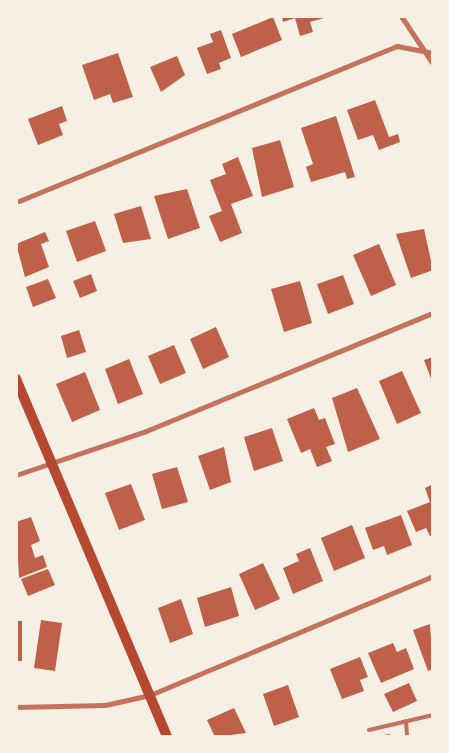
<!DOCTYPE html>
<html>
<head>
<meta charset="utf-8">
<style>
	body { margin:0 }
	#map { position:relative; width:449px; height:753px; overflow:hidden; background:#f6efe4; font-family:"IBM Plex Sans",sans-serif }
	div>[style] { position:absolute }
	.building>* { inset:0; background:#bf614a }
	.service>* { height:4px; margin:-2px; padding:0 2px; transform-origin:2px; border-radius:2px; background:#c5725c }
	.minor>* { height:5px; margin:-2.5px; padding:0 2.5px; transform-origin:2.5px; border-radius:2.5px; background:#c5725c }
	.secondary>* { height:10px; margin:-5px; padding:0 5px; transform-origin:5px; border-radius:5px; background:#b5482f }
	span { translate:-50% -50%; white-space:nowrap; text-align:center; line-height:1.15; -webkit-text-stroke:4.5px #f6efe4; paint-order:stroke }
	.frame { position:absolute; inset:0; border:18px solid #f6efe4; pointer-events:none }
</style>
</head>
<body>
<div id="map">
	<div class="building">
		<i style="clip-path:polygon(282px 16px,324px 16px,324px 18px,310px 22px,313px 32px,300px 36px,295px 18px,283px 22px)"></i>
		<i style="clip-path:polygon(273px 17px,282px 40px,241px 57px,232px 34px)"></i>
		<i style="clip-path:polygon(221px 30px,231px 58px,219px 63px,221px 69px,207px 74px,197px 48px,213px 42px,210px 34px)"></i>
		<i style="clip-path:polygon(118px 53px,133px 97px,113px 103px,110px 94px,94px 100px,82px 65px)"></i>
		<i style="clip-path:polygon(177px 56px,185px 75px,161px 92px,150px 67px)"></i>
		<i style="clip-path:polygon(375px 100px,389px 137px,398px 134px,400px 142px,379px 150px,373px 135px,358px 140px,347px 110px)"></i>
		<i style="clip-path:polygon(62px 106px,67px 121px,59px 124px,63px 135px,38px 145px,28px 119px)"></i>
		<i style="clip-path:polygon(336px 116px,355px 177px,347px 179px,345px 172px,311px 182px,306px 167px,313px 164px,301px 128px)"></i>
		<i style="clip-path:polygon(280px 140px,294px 187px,262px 197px,252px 148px)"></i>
		<i style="clip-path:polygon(238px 157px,253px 196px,231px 204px,242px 233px,220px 242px,209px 216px,222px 211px,210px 180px,226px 174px,222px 164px)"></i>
		<i style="clip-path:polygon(187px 189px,200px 228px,168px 239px,154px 196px)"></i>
		<i style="clip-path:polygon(141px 206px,151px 239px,123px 243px,114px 214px)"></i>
		<i style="clip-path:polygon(95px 221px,106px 251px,77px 262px,66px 231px)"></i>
		<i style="clip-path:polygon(424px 229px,433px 270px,411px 278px,396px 234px)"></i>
		<i style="clip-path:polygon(45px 232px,49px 241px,41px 244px,49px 267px,25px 277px,16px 244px)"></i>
		<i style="clip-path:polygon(379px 244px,396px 285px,371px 296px,353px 255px)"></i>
		<i style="clip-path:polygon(91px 274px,97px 291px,80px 298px,73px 281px)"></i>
		<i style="clip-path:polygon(343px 275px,354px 304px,328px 314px,317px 284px)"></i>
		<i style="clip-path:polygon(48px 279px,56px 298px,33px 307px,26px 287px)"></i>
		<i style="clip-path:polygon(300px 281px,312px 323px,284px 332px,271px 289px)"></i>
		<i style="clip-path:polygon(216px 327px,229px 357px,203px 369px,190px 339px)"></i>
		<i style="clip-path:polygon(79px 330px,86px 352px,67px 358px,61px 336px)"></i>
		<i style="clip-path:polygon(174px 345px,186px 373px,160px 384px,148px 356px)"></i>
		<i style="clip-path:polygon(433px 357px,433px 384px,424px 360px)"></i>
		<i style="clip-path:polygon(129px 359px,143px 394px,118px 404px,105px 369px)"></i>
		<i style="clip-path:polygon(402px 371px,421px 413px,397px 424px,379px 381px)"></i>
		<i style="clip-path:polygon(85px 372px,100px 410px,72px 422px,56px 384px)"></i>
		<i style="clip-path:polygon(357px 388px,380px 439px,348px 452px,332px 398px)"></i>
		<i style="clip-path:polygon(314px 408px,319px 420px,325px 418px,335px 444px,326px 447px,332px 461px,317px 467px,310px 449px,301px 453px,287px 419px)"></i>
		<i style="clip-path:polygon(272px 428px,283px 461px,254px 471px,244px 437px)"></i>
		<i style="clip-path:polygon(224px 447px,231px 482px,210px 490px,198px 456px)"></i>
		<i style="clip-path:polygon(177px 467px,188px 502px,162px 509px,152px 474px)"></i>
		<i style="clip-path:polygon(131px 484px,145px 520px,119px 530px,105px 493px)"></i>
		<i style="clip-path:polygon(433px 484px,433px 535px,430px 536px,426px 528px,416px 532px,407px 511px,430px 502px,425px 488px)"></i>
		<i style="clip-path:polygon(401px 515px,412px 545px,387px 555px,384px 546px,373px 550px,365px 528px)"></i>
		<i style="clip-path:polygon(31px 517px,40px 541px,31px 545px,35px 558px,43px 555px,47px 567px,19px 578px,16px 522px)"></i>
		<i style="clip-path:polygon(352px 525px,365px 558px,334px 571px,321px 538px)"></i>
		<i style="clip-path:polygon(310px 548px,323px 581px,293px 594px,283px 568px,299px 561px,296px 554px)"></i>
		<i style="clip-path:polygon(263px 563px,280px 599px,255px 610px,239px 574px)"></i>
		<i style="clip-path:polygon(48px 569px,55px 585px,28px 596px,21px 579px)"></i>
		<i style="clip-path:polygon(231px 587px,239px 616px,205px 627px,197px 598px)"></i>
		<i style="clip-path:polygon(181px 599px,193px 634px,170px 643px,158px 608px)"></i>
		<i style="clip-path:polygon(41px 620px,62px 623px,55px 671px,34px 668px)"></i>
		<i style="clip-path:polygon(16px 621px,22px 621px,22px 661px,16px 661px)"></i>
		<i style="clip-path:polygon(430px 624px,433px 669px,428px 671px,413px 630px)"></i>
		<i style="clip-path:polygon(393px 643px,397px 652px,406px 648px,414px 669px,381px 683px,368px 653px)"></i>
		<i style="clip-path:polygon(360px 657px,368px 677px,360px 680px,364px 691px,342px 699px,330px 669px)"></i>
		<i style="clip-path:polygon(409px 683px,417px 701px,393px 712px,384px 694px)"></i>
		<i style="clip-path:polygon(288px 685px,299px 717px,274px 726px,263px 694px)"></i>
		<i style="clip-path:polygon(234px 708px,246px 733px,215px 737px,207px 720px)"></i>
		<i style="clip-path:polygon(390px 734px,391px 737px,376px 737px,376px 736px)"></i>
	</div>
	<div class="service">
		<i style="left:406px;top:721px;width:16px;rotate:86deg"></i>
		<i style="left:369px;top:730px;width:66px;rotate:-13.2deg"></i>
	</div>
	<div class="minor">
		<i style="left:401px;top:16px;width:58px;rotate:56.3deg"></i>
		<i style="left:19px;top:201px;width:409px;rotate:-22.3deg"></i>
		<i style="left:397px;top:46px;width:37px;rotate:11deg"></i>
		<i style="left:16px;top:475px;width:137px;rotate:-18.7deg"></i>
		<i style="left:146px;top:431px;width:310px;rotate:-22.4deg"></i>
		<i style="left:16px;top:707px;width:89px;rotate:-1.3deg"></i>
		<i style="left:105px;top:705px;width:46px;rotate:-12.5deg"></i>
		<i style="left:150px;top:695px;width:307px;rotate:-22.8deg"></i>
	</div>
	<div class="secondary">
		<i style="left:16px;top:379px;width:389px;rotate:67.1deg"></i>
	</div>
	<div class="frame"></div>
</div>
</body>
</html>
